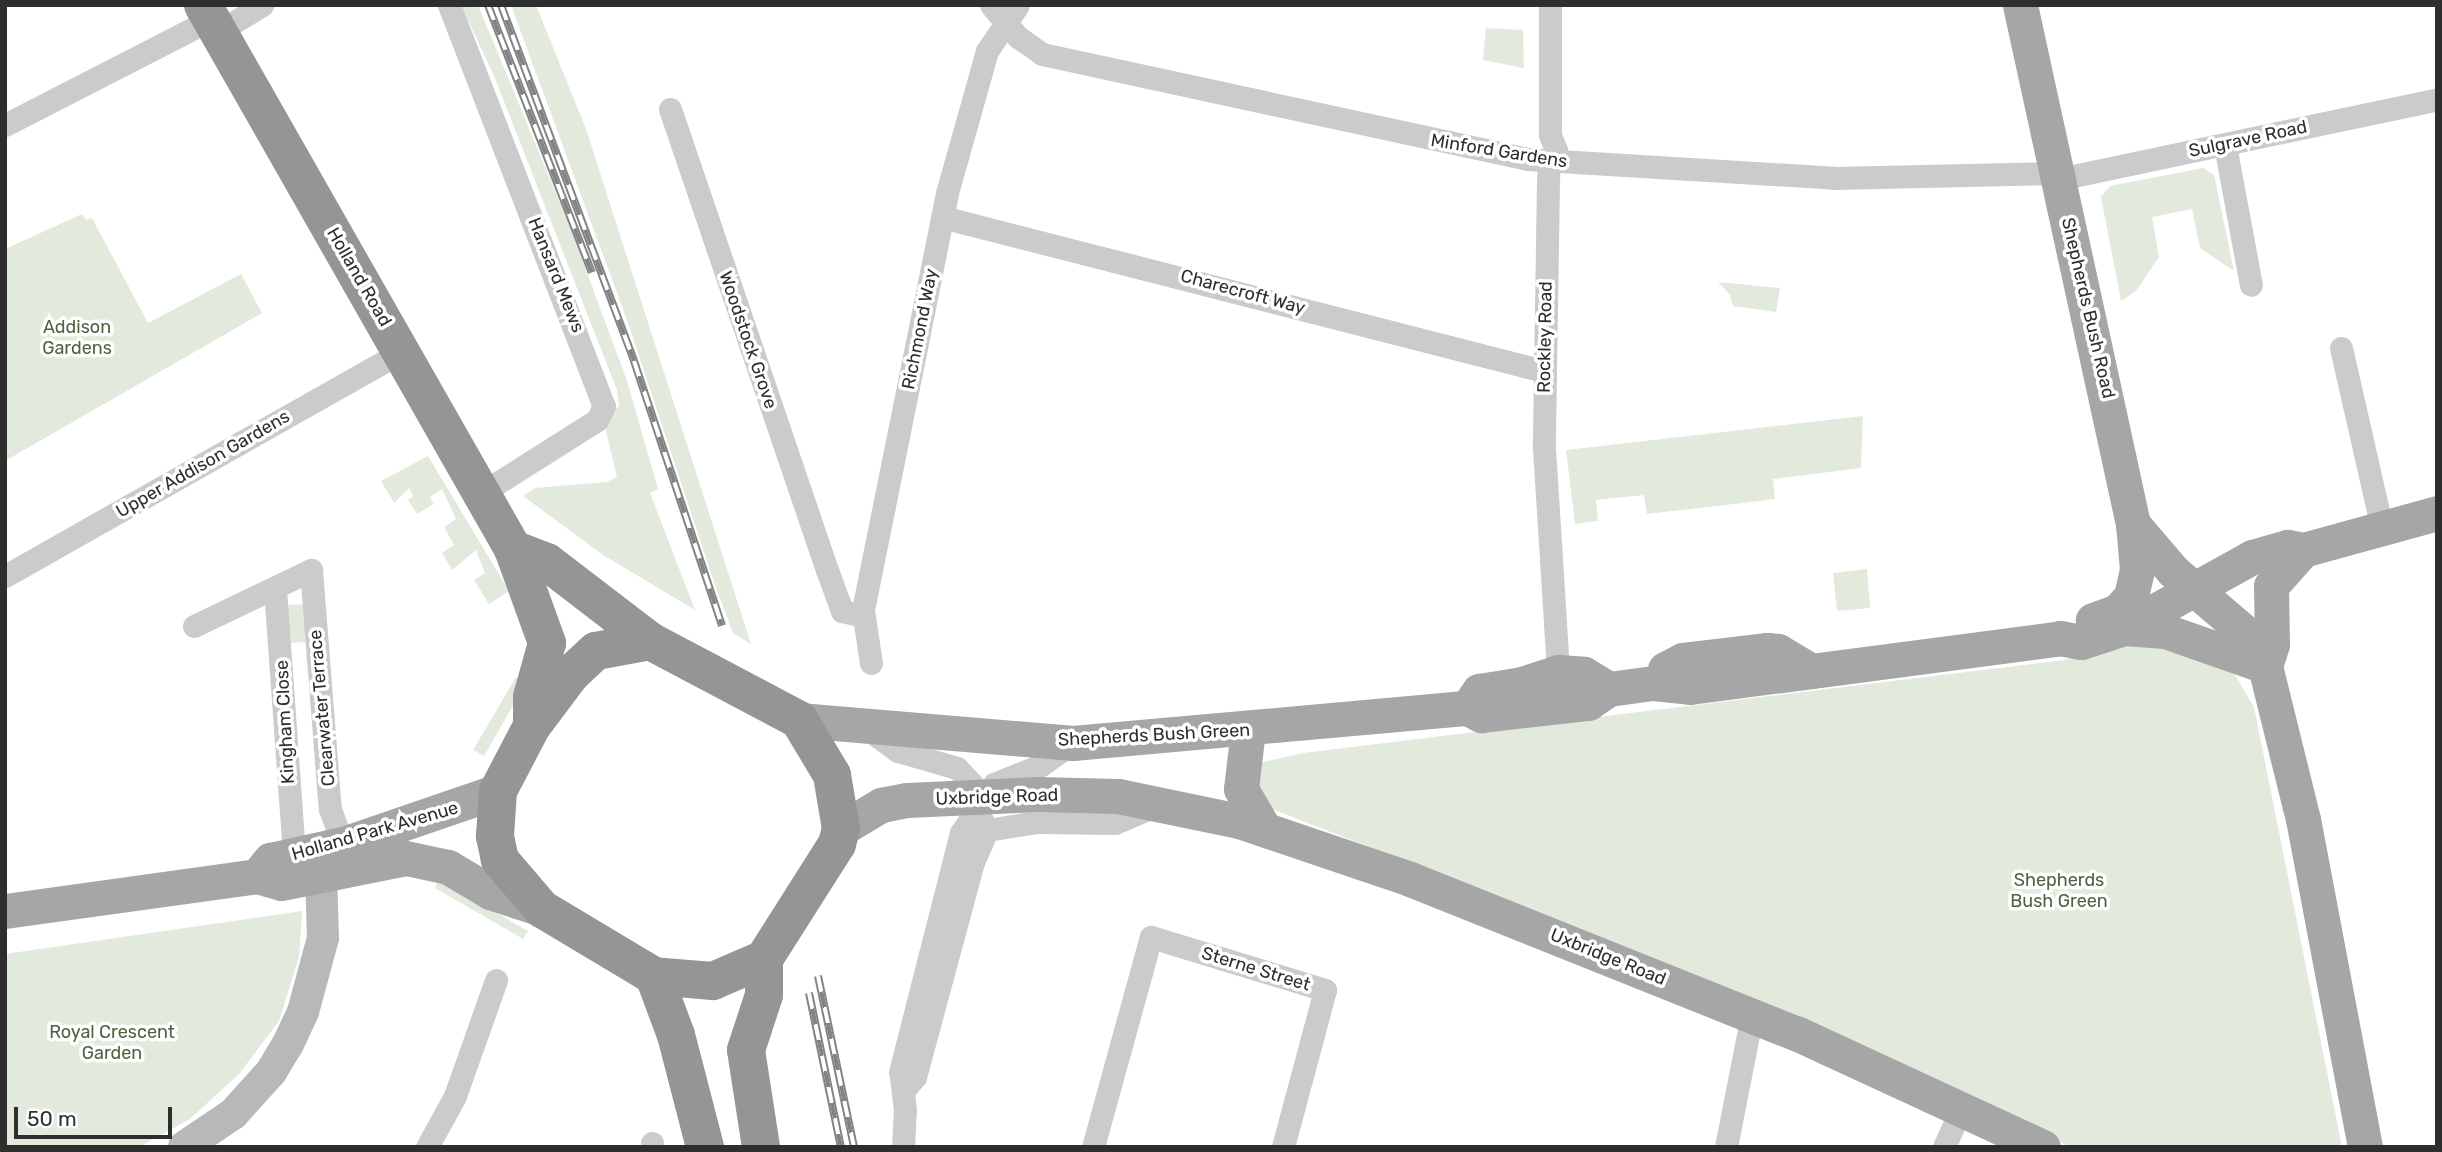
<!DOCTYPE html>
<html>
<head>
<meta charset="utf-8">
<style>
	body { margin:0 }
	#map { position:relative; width:2442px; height:1152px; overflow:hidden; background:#fff; font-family:Rubik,sans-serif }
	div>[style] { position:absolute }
	.green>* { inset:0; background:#e2eadd }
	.street>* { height:23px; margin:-11.5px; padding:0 11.5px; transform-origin:11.5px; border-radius:11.5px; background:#cbcbcb }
	.secondary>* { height:32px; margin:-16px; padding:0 16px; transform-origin:16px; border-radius:16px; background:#b8b8b8 }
	.primary>* { height:35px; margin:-17.5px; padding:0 17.5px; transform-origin:17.5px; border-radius:17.5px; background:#a6a6a6 }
	.highway>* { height:38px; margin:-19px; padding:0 19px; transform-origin:19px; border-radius:19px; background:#959595 }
	.rail>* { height:8px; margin-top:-4px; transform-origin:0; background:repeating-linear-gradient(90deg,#fff 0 16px,#838383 0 32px); box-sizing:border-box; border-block:2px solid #838383 }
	span { translate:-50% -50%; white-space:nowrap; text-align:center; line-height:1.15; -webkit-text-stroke:7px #fff; paint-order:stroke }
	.street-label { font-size:18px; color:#2e2e2e }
	.park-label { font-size:18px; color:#4b6540 }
	.frame { position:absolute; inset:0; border:7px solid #2e2e2e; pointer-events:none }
	.scale { position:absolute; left:14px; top:1107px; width:158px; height:32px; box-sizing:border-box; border:4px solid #2e2e2e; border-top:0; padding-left:9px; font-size:21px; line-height:24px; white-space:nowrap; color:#2e2e2e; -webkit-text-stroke:5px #fff; paint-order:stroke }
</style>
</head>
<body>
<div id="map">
	<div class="green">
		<i style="clip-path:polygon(461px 5px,478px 5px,570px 227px,627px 381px,658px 489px,650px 493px,695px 610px,603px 555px,523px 496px,535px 488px,607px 482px,617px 477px,605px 427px,619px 405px,617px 390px,494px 76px)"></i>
		<i style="clip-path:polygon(511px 5px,536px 5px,586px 129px,751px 644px,733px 633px,715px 585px,628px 323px)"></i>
		<i style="clip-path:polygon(1486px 28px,1523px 30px,1524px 68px,1483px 60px)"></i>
		<i style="clip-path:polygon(2203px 168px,2214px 175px,2234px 271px,2200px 248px,2192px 209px,2152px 217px,2159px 257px,2136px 291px,2121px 301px,2101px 197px,2110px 186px)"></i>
		<i style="clip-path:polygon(82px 214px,86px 220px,92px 218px,148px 323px,241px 274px,262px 313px,5px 461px,5px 249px)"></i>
		<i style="clip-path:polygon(1718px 282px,1780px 288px,1776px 312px,1733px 306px,1730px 295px)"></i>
		<i style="clip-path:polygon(1863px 416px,1861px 468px,1773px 479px,1775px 499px,1751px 502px,1647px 514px,1644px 495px,1596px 500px,1598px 521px,1575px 524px,1566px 450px)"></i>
		<i style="clip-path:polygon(428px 456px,509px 591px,489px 604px,474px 580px,485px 573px,476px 550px,452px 570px,442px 553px,454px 545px,444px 527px,456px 519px,442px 489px,430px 497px,434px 504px,417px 514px,408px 500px,413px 496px,409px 488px,394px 503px,381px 481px)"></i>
		<i style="clip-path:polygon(1867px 569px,1870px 608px,1837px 611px,1833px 573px)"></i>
		<i style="clip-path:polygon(305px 604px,308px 642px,288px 643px,286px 605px)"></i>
		<i style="clip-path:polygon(2131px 640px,2220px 664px,2235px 675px,2254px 707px,2342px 1147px,2071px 1147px,1504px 900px,1264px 806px,1251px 783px,1259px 763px,1303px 753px,2064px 660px)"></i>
		<i style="clip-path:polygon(516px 677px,526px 683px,484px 756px,473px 750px)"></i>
		<i style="clip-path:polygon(438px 879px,528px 931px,523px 939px,435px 888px)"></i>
		<i style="clip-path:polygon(302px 911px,299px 957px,279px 1021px,239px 1074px,190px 1119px,139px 1147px,5px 1147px,5px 954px)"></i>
	</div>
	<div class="street">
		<i style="left:449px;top:5px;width:430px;rotate:68.9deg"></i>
		<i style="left:604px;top:406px;width:16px;rotate:117deg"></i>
		<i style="left:597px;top:420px;width:135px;rotate:147.7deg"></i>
		<i style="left:991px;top:5px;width:42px;rotate:49.8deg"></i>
		<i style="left:1018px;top:37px;width:29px;rotate:35deg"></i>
		<i style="left:1042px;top:54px;width:496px;rotate:12.2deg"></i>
		<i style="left:1527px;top:159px;width:308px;rotate:3.5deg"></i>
		<i style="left:1834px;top:178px;width:224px;rotate:-1.3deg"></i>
		<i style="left:1550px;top:5px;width:130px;rotate:90deg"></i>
		<i style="left:1550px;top:135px;width:16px;rotate:68deg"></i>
		<i style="left:1556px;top:150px;width:14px;rotate:120deg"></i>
		<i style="left:1549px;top:162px;width:19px;rotate:93deg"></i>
		<i style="left:1548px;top:181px;width:267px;rotate:90.9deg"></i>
		<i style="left:1544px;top:448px;width:224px;rotate:86.4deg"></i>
		<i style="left:218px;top:32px;width:52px;rotate:-31.5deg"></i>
		<i style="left:670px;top:109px;width:487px;rotate:71.2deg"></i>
		<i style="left:827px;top:570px;width:44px;rotate:69.9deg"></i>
		<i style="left:842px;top:611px;width:22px;rotate:13deg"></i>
		<i style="left:5px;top:125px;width:232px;rotate:-27.2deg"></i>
		<i style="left:2225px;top:145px;width:142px;rotate:79.5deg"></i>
		<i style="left:2059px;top:179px;width:386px;rotate:-11.9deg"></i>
		<i style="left:942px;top:217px;width:621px;rotate:14.35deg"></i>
		<i style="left:2341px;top:348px;width:186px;rotate:77.2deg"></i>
		<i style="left:5px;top:576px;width:455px;rotate:-29.5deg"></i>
		<i style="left:275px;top:589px;width:268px;rotate:85.9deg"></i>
		<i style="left:194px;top:626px;width:130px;rotate:-25.6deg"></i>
		<i style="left:311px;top:570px;width:240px;rotate:85.5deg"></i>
		<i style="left:330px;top:809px;width:37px;rotate:70deg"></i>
		<i style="left:871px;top:663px;width:54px;rotate:-98.6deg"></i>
		<i style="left:863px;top:610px;width:425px;rotate:-78.6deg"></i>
		<i style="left:947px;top:193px;width:148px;rotate:-74.3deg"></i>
		<i style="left:987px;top:51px;width:55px;rotate:-56deg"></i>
		<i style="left:866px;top:728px;width:39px;rotate:36deg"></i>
		<i style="left:898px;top:751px;width:61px;rotate:16.1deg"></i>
		<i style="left:957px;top:768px;width:38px;rotate:47deg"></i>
		<i style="left:987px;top:830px;width:51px;rotate:-9.1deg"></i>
		<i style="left:1037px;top:822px;width:78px;rotate:0.7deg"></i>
		<i style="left:1115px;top:823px;width:46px;rotate:-23.2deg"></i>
		<i style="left:904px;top:1090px;width:17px;rotate:-50deg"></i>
		<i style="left:915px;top:1077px;width:223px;rotate:-74.9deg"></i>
		<i style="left:973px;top:862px;width:35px;rotate:-66deg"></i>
		<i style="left:987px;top:830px;width:20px;rotate:-117deg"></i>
		<i style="left:652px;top:1143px;width:4px;rotate:90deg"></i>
		<i style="left:427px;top:1147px;width:58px;rotate:-61.2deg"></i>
		<i style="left:455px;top:1096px;width:123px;rotate:-70.5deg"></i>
		<i style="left:903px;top:1147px;width:37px;rotate:-87deg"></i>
		<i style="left:905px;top:1110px;width:38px;rotate:-97deg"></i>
		<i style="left:900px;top:1072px;width:247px;rotate:-75.7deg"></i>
		<i style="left:961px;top:833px;width:59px;rotate:-56deg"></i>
		<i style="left:994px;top:784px;width:51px;rotate:-22deg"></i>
		<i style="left:1041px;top:765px;width:39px;rotate:-35deg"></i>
		<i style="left:1093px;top:1147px;width:218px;rotate:-74.6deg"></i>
		<i style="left:1151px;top:937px;width:182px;rotate:16.9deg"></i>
		<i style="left:1325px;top:990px;width:163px;rotate:105deg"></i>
		<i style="left:1726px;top:1147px;width:135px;rotate:-78.9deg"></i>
		<i style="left:1944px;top:1147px;width:42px;rotate:-65.9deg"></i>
	</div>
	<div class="secondary">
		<i style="left:184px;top:1147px;width:59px;rotate:-34deg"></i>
		<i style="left:233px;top:1114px;width:57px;rotate:-47.9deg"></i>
		<i style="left:271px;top:1072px;width:33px;rotate:-59deg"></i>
		<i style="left:288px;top:1044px;width:35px;rotate:-65deg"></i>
		<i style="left:303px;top:1012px;width:77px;rotate:-74.9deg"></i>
		<i style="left:323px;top:938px;width:62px;rotate:-91.8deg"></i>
	</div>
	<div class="primary">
		<i style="left:2020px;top:5px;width:531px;rotate:77.72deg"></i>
		<i style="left:2133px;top:524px;width:46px;rotate:85deg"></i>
		<i style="left:2137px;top:570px;width:27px;rotate:103deg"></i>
		<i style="left:2131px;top:596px;width:20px;rotate:131deg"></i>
		<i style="left:2118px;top:611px;width:27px;rotate:160deg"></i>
		<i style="left:2133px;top:524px;width:62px;rotate:49.6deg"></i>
		<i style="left:2173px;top:571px;width:100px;rotate:40.5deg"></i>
		<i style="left:2249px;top:636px;width:34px;rotate:62deg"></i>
		<i style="left:2265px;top:666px;width:158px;rotate:76.1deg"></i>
		<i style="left:2303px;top:819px;width:334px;rotate:79.3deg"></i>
		<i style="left:2124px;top:628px;width:41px;rotate:4.2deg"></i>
		<i style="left:2165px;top:631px;width:106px;rotate:19.3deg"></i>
		<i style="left:2265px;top:666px;width:23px;rotate:-72deg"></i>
		<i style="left:2272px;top:644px;width:58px;rotate:-91deg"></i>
		<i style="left:2271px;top:586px;width:48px;rotate:-48.4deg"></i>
		<i style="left:1665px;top:669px;width:20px;rotate:-27deg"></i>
		<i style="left:1683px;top:660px;width:85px;rotate:-6.8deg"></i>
		<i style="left:1767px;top:650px;width:11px;rotate:5deg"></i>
		<i style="left:1778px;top:651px;width:39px;rotate:31deg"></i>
		<i style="left:1467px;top:708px;width:21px;rotate:-55deg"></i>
		<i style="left:1479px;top:691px;width:44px;rotate:-9.2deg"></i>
		<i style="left:1522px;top:684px;width:38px;rotate:-18deg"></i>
		<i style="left:1558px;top:672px;width:26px;rotate:4deg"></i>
		<i style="left:1584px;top:674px;width:29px;rotate:31deg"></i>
		<i style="left:799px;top:720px;width:275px;rotate:4.8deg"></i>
		<i style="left:1073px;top:743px;width:396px;rotate:-5.1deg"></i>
		<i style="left:1467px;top:708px;width:16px;rotate:27deg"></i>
		<i style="left:1481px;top:715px;width:108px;rotate:-6.4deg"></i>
		<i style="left:1588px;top:703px;width:25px;rotate:-34deg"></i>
		<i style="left:1609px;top:689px;width:44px;rotate:-7.8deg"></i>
		<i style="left:1653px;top:683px;width:37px;rotate:6deg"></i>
		<i style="left:1690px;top:687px;width:373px;rotate:-7.5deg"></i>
		<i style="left:2060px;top:638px;width:21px;rotate:11deg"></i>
		<i style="left:2081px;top:642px;width:45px;rotate:-18deg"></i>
		<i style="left:2124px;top:628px;width:146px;rotate:-29deg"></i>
		<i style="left:2252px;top:557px;width:37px;rotate:-16deg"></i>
		<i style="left:2288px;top:547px;width:15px;rotate:11deg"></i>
		<i style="left:2303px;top:550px;width:139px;rotate:-15.4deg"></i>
		<i style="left:1248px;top:730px;width:59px;rotate:96.8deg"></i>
		<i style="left:1241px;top:789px;width:44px;rotate:59.9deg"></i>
		<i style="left:841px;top:829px;width:47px;rotate:-31deg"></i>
		<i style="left:881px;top:805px;width:26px;rotate:-11deg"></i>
		<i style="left:907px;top:800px;width:131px;rotate:-2.6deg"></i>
		<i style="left:1038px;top:794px;width:80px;rotate:1.4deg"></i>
		<i style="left:1118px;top:796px;width:124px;rotate:11.7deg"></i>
		<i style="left:1239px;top:821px;width:181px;rotate:18.7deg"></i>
		<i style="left:1410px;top:879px;width:416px;rotate:21.8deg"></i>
		<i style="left:1796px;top:1033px;width:272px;rotate:24.8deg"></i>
		<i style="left:257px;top:876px;width:21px;rotate:-51deg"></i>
		<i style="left:270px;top:860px;width:75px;rotate:-12.4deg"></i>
		<i style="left:343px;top:844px;width:164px;rotate:-18.9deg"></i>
		<i style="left:5px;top:911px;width:254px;rotate:-7.9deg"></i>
		<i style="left:257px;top:876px;width:25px;rotate:16deg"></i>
		<i style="left:281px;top:883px;width:127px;rotate:-11.3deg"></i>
		<i style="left:406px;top:858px;width:43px;rotate:12.1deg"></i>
		<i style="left:448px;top:867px;width:49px;rotate:30.8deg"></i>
		<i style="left:490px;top:892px;width:55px;rotate:18.1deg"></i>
	</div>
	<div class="highway">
		<i style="left:203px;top:5px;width:626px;rotate:60.32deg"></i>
		<i style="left:513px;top:549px;width:100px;rotate:70.1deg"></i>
		<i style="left:547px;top:643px;width:56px;rotate:105.5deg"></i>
		<i style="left:532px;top:697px;width:27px;rotate:90deg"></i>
		<i style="left:513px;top:549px;width:36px;rotate:21deg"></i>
		<i style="left:547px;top:562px;width:130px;rotate:37.5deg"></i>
		<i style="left:650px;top:641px;width:169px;rotate:27.9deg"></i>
		<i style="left:799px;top:720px;width:64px;rotate:59deg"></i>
		<i style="left:832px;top:775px;width:55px;rotate:80.5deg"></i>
		<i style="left:841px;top:829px;width:16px;rotate:105deg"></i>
		<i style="left:837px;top:844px;width:136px;rotate:122.4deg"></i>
		<i style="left:764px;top:959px;width:56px;rotate:156.7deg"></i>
		<i style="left:713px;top:981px;width:59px;rotate:-175.2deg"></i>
		<i style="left:654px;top:976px;width:131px;rotate:-149.1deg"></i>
		<i style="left:542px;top:909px;width:65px;rotate:-130.6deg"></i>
		<i style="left:500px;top:860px;width:25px;rotate:-102deg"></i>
		<i style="left:495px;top:836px;width:45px;rotate:-86.2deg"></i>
		<i style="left:498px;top:791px;width:73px;rotate:-62.4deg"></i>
		<i style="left:532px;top:726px;width:65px;rotate:-53.1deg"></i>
		<i style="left:571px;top:674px;width:34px;rotate:-43deg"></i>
		<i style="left:596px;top:651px;width:55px;rotate:-10.5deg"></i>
		<i style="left:654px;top:976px;width:63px;rotate:69.6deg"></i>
		<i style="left:676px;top:1035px;width:116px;rotate:75.5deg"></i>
		<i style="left:761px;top:1147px;width:98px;rotate:-98.8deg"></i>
		<i style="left:746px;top:1050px;width:58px;rotate:-71.9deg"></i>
		<i style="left:764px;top:995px;width:36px;rotate:-90deg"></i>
	</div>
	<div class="rail">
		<i style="left:488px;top:5px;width:287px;rotate:68.8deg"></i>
		<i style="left:501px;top:5px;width:380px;rotate:69.5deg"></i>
		<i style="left:634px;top:361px;width:279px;rotate:71.6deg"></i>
		<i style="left:818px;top:976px;width:175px;rotate:78.1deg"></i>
		<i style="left:809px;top:993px;width:157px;rotate:78.3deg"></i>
	</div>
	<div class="street-label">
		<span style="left:2248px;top:139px;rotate:-12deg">Sulgrave Road</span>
		<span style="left:1499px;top:151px;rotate:9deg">Minford Gardens</span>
		<span style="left:556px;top:275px;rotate:68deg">Hansard Mews</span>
		<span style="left:359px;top:277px;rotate:60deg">Holland Road</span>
		<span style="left:1243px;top:292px;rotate:15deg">Charecroft Way</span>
		<span style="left:2088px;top:308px;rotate:77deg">Shepherds Bush Road</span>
		<span style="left:920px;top:329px;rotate:-79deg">Richmond Way</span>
		<span style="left:1545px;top:337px;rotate:-89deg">Rockley Road</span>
		<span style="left:748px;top:340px;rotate:71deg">Woodstock Grove</span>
		<span style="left:203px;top:464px;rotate:-30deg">Upper Addison Gardens</span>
		<span style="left:322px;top:708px;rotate:-95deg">Clearwater Terrace</span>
		<span style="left:285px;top:722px;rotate:-93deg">Kingham Close</span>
		<span style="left:1154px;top:735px;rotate:-3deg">Shepherds Bush Green</span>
		<span style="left:997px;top:797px;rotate:-2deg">Uxbridge Road</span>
		<span style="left:375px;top:831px;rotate:-16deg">Holland Park Avenue</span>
		<span style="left:1608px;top:957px;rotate:22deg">Uxbridge Road</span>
		<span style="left:1256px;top:969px;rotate:17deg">Sterne Street</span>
	</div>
	<div class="park-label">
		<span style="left:77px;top:338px">Addison<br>Gardens</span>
		<span style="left:2059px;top:891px">Shepherds<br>Bush Green</span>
		<span style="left:112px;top:1043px">Royal Crescent<br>Garden</span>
	</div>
	<div class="frame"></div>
	<div class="scale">50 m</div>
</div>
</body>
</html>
